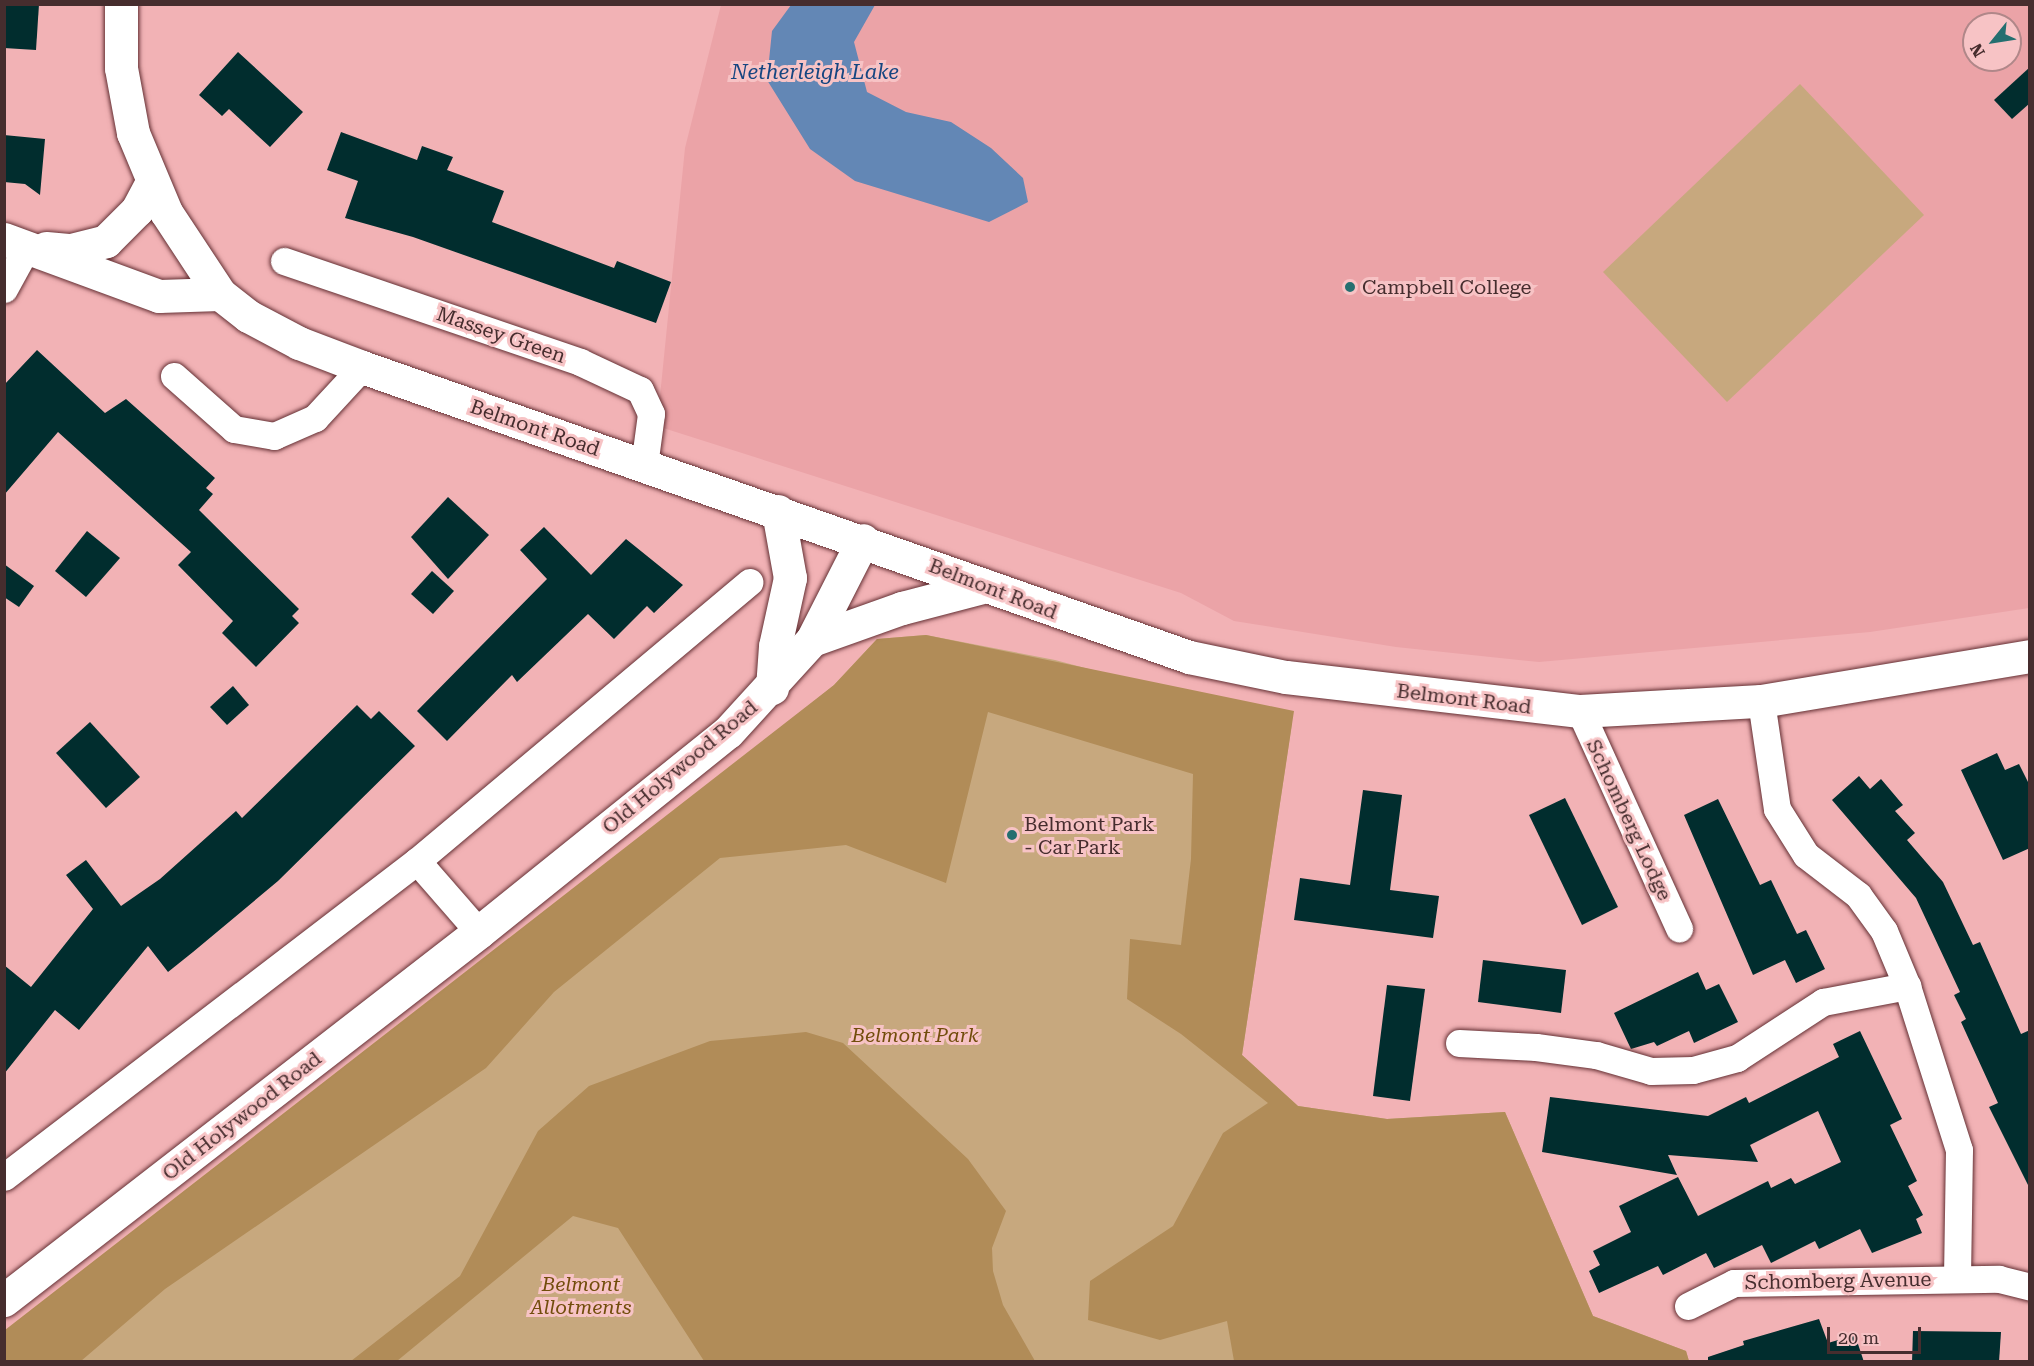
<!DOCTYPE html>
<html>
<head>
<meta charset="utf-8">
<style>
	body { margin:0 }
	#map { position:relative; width:2034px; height:1366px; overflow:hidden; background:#f2b2b5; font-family:"Roboto Serif",serif }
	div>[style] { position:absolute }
	.built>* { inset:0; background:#eba3a7 }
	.green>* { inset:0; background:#c7a87e }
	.forest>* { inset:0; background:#b18c58 }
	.water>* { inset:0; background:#6387b5 }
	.building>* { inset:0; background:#012d2e }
	.roads { filter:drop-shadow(0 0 2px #643034) drop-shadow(0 0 2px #643034) }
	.minor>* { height:27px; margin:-13.5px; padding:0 13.5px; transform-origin:13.5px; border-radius:13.5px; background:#fff }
	.tertiary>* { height:33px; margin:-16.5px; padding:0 16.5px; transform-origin:16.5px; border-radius:16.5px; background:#fff }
	.secondary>* { height:33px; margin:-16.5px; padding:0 16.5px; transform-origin:16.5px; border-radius:16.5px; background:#fff }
	.dots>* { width:16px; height:16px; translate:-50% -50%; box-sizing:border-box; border:3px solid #f7c3c5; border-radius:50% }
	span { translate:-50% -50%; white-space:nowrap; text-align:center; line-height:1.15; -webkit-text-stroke:6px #f7c3c5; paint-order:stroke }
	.poi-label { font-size:20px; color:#462d2e }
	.left { translate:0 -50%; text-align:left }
	.street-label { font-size:20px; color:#462d2e }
	.park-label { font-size:20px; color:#724d0c; font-style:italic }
	.water-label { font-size:21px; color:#164681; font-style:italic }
	.frame { position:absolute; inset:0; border:6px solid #462d2e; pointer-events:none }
	.north { position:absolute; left:1962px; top:12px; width:60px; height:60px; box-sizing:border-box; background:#f7c3c5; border:2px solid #b08789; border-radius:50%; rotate:240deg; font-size:16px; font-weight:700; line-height:24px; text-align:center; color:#462d2e }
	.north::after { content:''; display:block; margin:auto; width:21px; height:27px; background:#246f70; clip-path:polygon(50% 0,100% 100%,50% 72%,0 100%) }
	.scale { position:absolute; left:1827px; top:1327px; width:94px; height:27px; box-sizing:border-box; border:3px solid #462d2e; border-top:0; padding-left:8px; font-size:18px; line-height:21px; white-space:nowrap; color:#462d2e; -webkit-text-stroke:4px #f7c3c5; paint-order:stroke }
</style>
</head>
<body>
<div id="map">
	<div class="built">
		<i style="clip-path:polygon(evenodd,721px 5px,2029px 5px,2029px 608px,1870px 632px,1539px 662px,1396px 647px,1234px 621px,1181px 593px,657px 426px,685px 148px,721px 5px,1974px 24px,2010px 24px,2010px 60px,1974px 60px,1974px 24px)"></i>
	</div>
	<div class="green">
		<i style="clip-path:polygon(1800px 84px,1924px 215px,1727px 402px,1603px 272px)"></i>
		<i style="clip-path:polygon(926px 635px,1055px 660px,1292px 723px,1242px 1055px,1298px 1106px,1387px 1119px,1505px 1112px,1593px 1316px,1686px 1351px,1689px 1361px,5px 1362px,834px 685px,877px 639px)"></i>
	</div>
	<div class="forest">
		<i style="clip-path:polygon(926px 635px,1294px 711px,1242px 1055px,1298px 1106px,1387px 1119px,1505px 1112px,1593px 1316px,1686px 1351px,1689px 1361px,1234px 1361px,1227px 1321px,1160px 1340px,1088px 1320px,1090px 1281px,1173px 1226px,1223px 1133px,1268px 1103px,1181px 1034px,1127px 999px,1130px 939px,1181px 945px,1191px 859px,1193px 774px,988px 712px,946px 883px,846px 845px,720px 858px,554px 992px,486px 1068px,165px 1289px,81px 1361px,5px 1361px,5px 1330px,834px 685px,877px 639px)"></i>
		<i style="clip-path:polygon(806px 1032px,843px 1043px,968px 1159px,1006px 1211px,992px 1248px,993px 1271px,1003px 1305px,1035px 1361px,704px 1361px,618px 1228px,573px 1216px,397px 1361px,351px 1361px,460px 1276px,538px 1131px,589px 1086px,710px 1041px)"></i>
	</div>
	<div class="water">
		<i style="clip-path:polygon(791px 5px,875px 5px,854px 42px,867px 92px,906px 112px,951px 122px,991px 148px,1023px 178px,1028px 202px,989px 222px,855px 181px,810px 149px,767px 80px,772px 31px)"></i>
	</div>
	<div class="building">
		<i style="clip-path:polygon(4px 4px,39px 4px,36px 50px,4px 48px)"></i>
		<i style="clip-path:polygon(238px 52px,303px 112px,270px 147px,229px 109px,222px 116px,199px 95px)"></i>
		<i style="clip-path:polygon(2030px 67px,2030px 103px,2012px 119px,1994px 100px)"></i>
		<i style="clip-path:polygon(341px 132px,417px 160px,422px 146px,453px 157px,447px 170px,504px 191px,492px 222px,614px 268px,617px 261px,671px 282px,656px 323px,413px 237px,345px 218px,358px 181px,327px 170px)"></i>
		<i style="clip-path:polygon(4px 135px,45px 139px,40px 195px,25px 184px,4px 182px)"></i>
		<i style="clip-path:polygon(37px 350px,105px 413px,126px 399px,215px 478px,206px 488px,213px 494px,199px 510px,299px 609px,292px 616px,299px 623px,256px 667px,222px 633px,233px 621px,178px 565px,191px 552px,58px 432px,4px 495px,4px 385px)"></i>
		<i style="clip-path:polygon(448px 497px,489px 535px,448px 579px,411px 537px)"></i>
		<i style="clip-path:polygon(544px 527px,591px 575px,626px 539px,683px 585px,654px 613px,647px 606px,614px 639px,588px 614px,517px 682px,512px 675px,447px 741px,417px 711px,547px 579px,520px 550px)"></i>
		<i style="clip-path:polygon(87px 531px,120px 558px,86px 597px,55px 571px)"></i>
		<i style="clip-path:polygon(4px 564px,34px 586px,19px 607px,4px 597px)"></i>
		<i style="clip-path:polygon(432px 571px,454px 591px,433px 614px,411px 594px)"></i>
		<i style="clip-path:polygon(233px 686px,249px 705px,227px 725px,210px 707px)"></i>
		<i style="clip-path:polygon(357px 705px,371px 719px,379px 711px,415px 746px,278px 881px,193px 952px,168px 972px,148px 946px,79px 1030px,55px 1010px,4px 1074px,4px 965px,31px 987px,93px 909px,66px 875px,86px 860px,121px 906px,160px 879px,236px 811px,242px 818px)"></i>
		<i style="clip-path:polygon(90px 722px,140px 777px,106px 808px,56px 753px)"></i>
		<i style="clip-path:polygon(1997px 753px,2005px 770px,2019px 764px,2030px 786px,2030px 848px,2003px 860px,1961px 770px)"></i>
		<i style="clip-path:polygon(1859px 776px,1870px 789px,1881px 779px,1903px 805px,1895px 811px,1915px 833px,1907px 840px,1943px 882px,1973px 945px,1980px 942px,2021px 1034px,2030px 1030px,2030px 1189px,1989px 1107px,1998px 1103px,1961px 1022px,1966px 1019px,1954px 995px,1960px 992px,1916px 898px,1832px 800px)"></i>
		<i style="clip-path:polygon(1363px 790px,1402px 795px,1390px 890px,1439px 896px,1433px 938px,1294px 920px,1300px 878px,1350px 885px)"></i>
		<i style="clip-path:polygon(1565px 798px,1618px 907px,1582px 925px,1529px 815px)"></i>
		<i style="clip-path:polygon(1718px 799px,1760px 885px,1771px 880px,1797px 934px,1806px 930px,1825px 969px,1796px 983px,1785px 960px,1753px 975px,1684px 815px)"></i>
		<i style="clip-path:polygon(1483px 960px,1566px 970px,1561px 1013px,1478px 1002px)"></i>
		<i style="clip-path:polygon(1698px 972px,1706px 990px,1719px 984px,1738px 1022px,1694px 1043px,1689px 1031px,1657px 1046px,1654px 1042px,1631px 1049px,1614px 1013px)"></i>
		<i style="clip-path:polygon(1387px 985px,1425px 989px,1410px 1101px,1373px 1096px)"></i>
		<i style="clip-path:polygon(1860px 1031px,1902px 1119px,1890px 1125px,1917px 1181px,1908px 1186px,1923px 1215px,1916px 1219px,1922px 1233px,1872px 1253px,1860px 1229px,1819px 1249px,1815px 1241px,1771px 1263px,1762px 1245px,1714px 1268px,1706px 1253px,1663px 1275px,1658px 1266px,1599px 1293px,1589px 1271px,1600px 1265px,1593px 1251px,1631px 1232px,1619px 1206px,1678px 1177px,1698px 1216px,1768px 1181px,1771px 1188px,1791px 1178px,1795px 1184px,1841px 1162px,1818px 1111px,1750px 1145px,1758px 1162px,1668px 1155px,1677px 1175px,1542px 1152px,1550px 1097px,1708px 1116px,1746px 1097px,1749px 1103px,1839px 1057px,1833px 1044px)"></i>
		<i style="clip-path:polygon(1819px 1319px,1828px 1343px,1855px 1335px,1864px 1362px,1708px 1362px,1708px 1357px,1744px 1345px,1743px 1341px)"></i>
		<i style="clip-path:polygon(1913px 1331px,2001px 1332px,1999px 1362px,1912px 1362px)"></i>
	</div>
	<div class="roads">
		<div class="minor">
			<i style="left:284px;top:261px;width:313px;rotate:18.8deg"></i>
			<i style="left:580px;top:362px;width:66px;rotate:25deg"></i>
			<i style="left:640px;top:390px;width:26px;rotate:65deg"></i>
			<i style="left:651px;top:414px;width:52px;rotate:97.7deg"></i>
			<i style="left:4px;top:289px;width:48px;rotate:-61.3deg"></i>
			<i style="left:174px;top:376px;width:80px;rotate:41.5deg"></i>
			<i style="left:234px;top:429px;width:41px;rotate:9.9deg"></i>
			<i style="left:274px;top:436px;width:45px;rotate:-23.7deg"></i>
			<i style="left:315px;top:418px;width:69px;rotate:-47.3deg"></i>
			<i style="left:1761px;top:701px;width:109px;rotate:81.6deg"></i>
			<i style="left:1777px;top:809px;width:54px;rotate:57.8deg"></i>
			<i style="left:1806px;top:855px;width:66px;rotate:37.6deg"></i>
			<i style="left:1858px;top:895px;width:44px;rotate:54.2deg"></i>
			<i style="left:1884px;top:931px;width:60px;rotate:67.3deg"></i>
			<i style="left:1907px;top:986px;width:172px;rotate:72.4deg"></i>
			<i style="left:1959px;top:1150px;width:128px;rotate:90.9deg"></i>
			<i style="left:1580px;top:711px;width:239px;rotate:65.5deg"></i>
			<i style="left:417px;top:861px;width:94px;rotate:48.9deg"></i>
			<i style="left:1459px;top:1043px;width:77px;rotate:3deg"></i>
			<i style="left:1536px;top:1047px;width:61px;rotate:7.6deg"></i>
			<i style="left:1596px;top:1055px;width:57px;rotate:16.2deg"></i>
			<i style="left:1651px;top:1071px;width:42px;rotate:-1.4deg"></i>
			<i style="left:1693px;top:1070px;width:46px;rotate:-15.3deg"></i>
			<i style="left:1737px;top:1058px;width:103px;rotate:-33.1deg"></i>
			<i style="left:1823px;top:1002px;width:86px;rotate:-10.8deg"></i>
			<i style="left:4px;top:1177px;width:520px;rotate:-37.42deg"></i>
			<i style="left:417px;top:861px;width:434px;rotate:-40deg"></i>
			<i style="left:1688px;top:1306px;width:51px;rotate:-26.6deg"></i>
			<i style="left:1734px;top:1283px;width:265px;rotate:-0.9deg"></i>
			<i style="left:1999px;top:1279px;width:32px;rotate:14deg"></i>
		</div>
		<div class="tertiary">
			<i style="left:121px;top:4px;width:64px;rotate:90deg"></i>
			<i style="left:121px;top:68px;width:66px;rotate:79.5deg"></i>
			<i style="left:133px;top:133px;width:86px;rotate:67.3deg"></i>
			<i style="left:166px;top:212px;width:98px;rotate:56.6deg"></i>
			<i style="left:812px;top:640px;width:96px;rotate:-19.6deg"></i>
			<i style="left:902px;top:608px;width:87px;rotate:-14.7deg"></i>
			<i style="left:772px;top:688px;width:42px;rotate:-85.9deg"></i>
			<i style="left:775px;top:646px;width:70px;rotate:-77.6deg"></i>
			<i style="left:790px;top:578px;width:68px;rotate:-100.2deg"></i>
			<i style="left:4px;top:1300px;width:601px;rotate:-37.77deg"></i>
			<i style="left:479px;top:932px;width:319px;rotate:-38.8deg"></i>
			<i style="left:728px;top:732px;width:125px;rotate:-47.6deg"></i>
			<i style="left:812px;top:640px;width:112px;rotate:-63deg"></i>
		</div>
		<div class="secondary">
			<i style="left:4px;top:239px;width:165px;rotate:20.2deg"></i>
			<i style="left:159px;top:296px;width:61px;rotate:-1.9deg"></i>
			<i style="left:220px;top:294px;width:36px;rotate:38deg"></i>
			<i style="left:248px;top:316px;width:58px;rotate:27.9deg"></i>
			<i style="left:299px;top:343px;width:67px;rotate:20.9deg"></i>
			<i style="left:362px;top:367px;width:876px;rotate:19.32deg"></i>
			<i style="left:1189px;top:657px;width:99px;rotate:11.7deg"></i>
			<i style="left:1286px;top:677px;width:296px;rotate:6.6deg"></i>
			<i style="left:1580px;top:711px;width:181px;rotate:-3.2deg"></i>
			<i style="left:1761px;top:701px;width:273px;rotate:-9.5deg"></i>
			<i style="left:46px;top:248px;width:25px;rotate:5deg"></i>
			<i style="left:71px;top:250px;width:36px;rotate:-14deg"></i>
			<i style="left:106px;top:241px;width:44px;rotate:-45deg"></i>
			<i style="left:137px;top:210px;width:30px;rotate:-62deg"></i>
		</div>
	</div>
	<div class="dots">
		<i style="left:1350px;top:287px;background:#246f70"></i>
		<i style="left:1012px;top:835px;background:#246f70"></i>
	</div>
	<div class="poi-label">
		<span class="left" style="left:1362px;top:287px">Campbell College</span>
		<span class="left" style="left:1024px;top:836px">Belmont Park<br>- Car Park</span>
	</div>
	<div class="street-label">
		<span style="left:501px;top:335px;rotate:19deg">Massey Green</span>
		<span style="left:535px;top:428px;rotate:19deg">Belmont Road</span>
		<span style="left:993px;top:589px;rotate:21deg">Belmont Road</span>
		<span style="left:1464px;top:699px;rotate:7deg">Belmont Road</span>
		<span style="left:680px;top:767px;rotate:-40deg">Old Holywood Road</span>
		<span style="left:1629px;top:820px;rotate:65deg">Schomberg Lodge</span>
		<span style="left:242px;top:1116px;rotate:-38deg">Old Holywood Road</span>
		<span style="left:1838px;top:1281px;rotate:-1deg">Schomberg Avenue</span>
	</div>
	<div class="park-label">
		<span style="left:915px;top:1035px">Belmont Park</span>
		<span style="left:581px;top:1296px">Belmont<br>Allotments</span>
	</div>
	<div class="water-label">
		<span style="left:815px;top:72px">Netherleigh Lake</span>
	</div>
	<div class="frame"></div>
	<div class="north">N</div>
	<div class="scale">20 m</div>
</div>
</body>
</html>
